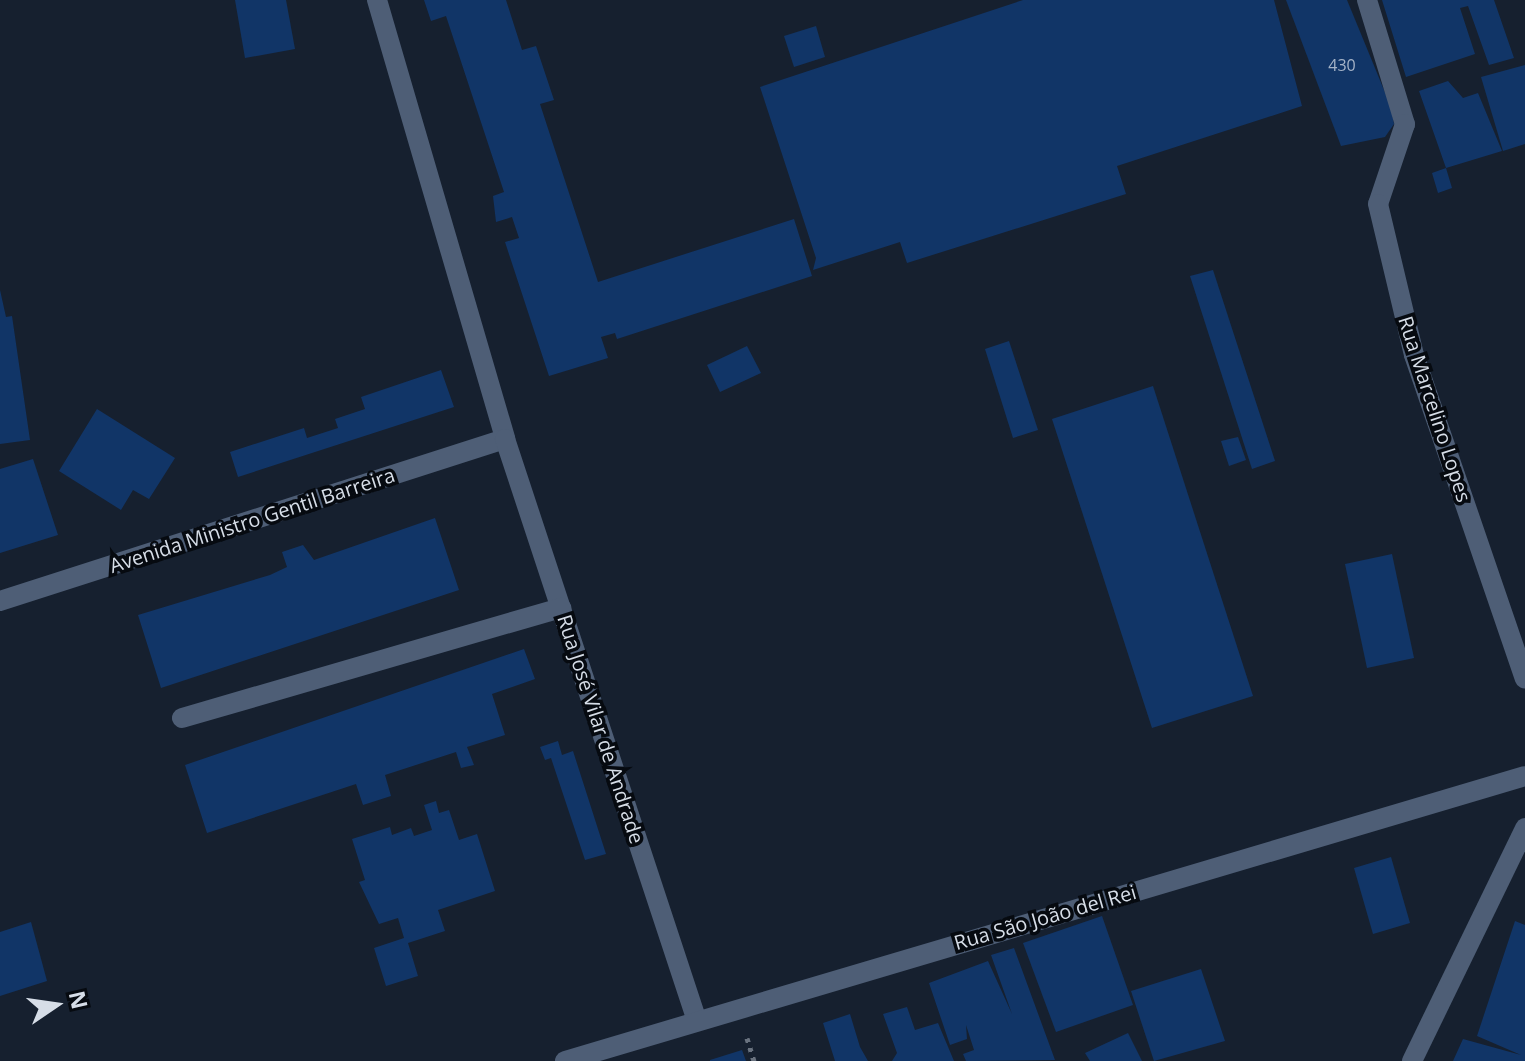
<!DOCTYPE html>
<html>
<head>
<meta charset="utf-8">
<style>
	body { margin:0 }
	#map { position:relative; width:1525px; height:1061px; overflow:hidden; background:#16202f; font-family:"Open Sans",sans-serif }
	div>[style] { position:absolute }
	.building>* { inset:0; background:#113567 }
	.path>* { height:5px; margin-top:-2.5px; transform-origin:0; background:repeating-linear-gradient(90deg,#69727f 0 4px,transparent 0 10px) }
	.service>* { height:20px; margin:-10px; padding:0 10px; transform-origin:10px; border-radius:10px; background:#4e5e76 }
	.minor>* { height:20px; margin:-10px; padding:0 10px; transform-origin:10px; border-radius:10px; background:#4e5e76 }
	span { translate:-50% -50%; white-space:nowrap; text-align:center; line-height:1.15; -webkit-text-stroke:7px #060a10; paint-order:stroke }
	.number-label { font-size:16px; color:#a5b3c7 }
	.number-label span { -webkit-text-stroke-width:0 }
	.street-label { font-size:20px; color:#d6dde7 }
	.north { position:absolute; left:16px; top:965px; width:80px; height:80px; -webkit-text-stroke:6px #060a10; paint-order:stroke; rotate:77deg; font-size:22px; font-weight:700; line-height:32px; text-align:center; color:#d6dde7 }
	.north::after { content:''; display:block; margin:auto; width:28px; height:36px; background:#d6dde7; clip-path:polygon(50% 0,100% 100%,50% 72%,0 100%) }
</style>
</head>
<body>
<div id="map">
	<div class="building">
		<i style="clip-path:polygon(235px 0,286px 0,295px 49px,245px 58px)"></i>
		<i style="clip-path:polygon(424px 0,506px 0,522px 50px,536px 46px,554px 100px,540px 104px,598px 282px,794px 219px,812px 276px,617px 339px,615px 333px,601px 337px,608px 358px,549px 376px,505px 242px,519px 238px,512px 217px,496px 222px,493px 196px,504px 192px,446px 16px,431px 21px)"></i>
		<i style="clip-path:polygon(1023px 0,1274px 0,1302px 106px,1117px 166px,1126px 194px,907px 263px,900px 242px,813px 270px,816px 258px,760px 87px)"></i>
		<i style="clip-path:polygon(1286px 0,1347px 0,1391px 107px,1394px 124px,1385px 137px,1341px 146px)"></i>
		<i style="clip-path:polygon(1382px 0,1494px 0,1514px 58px,1489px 65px,1468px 6px,1460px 8px,1475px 54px,1406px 77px)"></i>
		<i style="clip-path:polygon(816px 26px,825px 57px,794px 67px,784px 36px)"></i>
		<i style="clip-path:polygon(1525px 65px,1525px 144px,1503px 151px,1481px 77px)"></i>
		<i style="clip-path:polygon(1448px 81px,1463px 98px,1478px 93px,1502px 151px,1446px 168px,1452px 188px,1438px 193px,1432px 173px,1446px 168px,1419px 91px)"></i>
		<i style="clip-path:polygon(1213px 270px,1275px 461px,1252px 469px,1190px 276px)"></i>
		<i style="clip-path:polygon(0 290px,6px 317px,12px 316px,30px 440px,0 444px)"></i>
		<i style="clip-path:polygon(1009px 341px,1038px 430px,1013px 438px,985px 349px)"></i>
		<i style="clip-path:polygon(747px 346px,761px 373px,720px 392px,707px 365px)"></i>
		<i style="clip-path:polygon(441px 370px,454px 407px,238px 477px,230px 452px,304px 428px,307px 438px,338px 428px,335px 419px,365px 409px,361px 397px)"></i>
		<i style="clip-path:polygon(1153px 386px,1253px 696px,1152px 728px,1052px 419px)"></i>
		<i style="clip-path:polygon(97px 409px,175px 458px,149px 499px,133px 490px,121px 510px,59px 471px)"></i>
		<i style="clip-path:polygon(1238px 437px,1246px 460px,1229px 466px,1221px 441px)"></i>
		<i style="clip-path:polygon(33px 459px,58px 535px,0 553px,0 469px)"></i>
		<i style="clip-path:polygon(435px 518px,459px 590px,161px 688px,138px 615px,270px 575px,287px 567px,282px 552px,303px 545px,314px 560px)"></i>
		<i style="clip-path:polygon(1392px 554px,1414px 658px,1367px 668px,1345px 564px)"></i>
		<i style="clip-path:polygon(524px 649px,535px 679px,492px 694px,505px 735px,467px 747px,474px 765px,461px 768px,456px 752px,385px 775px,391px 796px,363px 805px,356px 784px,207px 833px,185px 765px)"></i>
		<i style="clip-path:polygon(558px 741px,562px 755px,573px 751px,606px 854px,585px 860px,551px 758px,545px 760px,540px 747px)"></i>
		<i style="clip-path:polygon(436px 801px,439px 813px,449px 810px,459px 840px,477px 834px,495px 891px,438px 910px,445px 931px,408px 943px,418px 976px,386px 986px,374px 948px,404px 938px,398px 918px,379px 924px,359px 882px,365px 880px,352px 839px,390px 827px,392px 835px,411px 828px,414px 836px,432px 830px,424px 805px)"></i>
		<i style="clip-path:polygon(1391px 857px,1410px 923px,1373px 934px,1354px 868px)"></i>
		<i style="clip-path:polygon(1102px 916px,1133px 1005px,1056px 1032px,1023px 943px)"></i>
		<i style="clip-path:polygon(1515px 921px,1525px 925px,1525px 1061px,1453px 1061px,1463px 1039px,1521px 1055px,1477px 1036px)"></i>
		<i style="clip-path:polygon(31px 922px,47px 981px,0 996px,0 932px)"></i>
		<i style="clip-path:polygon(1014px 948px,1055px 1060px,966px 1061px,963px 1054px,974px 1050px,966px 1025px,967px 1039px,950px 1045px,929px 983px,988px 961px,1012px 1014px,991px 955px)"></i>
		<i style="clip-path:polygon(1201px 969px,1225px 1041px,1154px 1061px,1131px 991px)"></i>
		<i style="clip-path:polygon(907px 1007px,915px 1030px,938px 1023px,954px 1061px,892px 1061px,897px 1053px,883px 1014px)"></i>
		<i style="clip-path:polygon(850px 1014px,860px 1047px,868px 1061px,835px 1061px,823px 1023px)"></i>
		<i style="clip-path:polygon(1128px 1033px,1142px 1061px,1090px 1061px,1085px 1053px)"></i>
		<i style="clip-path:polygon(742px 1050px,746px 1061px,710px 1061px,710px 1060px)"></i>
	</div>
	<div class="path">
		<i style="left:747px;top:1038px;width:24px;rotate:73deg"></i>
	</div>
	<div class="service">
		<i style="left:377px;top:0;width:457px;rotate:73.7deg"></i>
	</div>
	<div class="minor">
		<i style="left:1367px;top:0;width:130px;rotate:73deg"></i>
		<i style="left:1405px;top:124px;width:84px;rotate:108.6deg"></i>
		<i style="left:1378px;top:204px;width:155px;rotate:76.6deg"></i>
		<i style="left:1414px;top:355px;width:342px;rotate:71.1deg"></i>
		<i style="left:0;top:601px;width:530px;rotate:-17.79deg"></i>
		<i style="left:505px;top:439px;width:610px;rotate:71.74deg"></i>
		<i style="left:182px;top:718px;width:395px;rotate:-16.2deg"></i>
		<i style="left:565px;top:1061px;width:1001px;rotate:-16.53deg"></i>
		<i style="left:1412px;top:1061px;width:259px;rotate:-64.1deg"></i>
	</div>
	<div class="number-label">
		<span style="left:1342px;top:65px">430</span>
	</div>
	<div class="street-label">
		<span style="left:1435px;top:409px;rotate:72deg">Rua Marcelino Lopes</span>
		<span style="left:252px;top:520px;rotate:-18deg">Avenida Ministro Gentil Barreira</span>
		<span style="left:601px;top:729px;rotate:72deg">Rua José Vilar de Andrade</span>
		<span style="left:1045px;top:917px;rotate:-16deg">Rua São João del Rei</span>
	</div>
	<div class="north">N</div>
</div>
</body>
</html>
